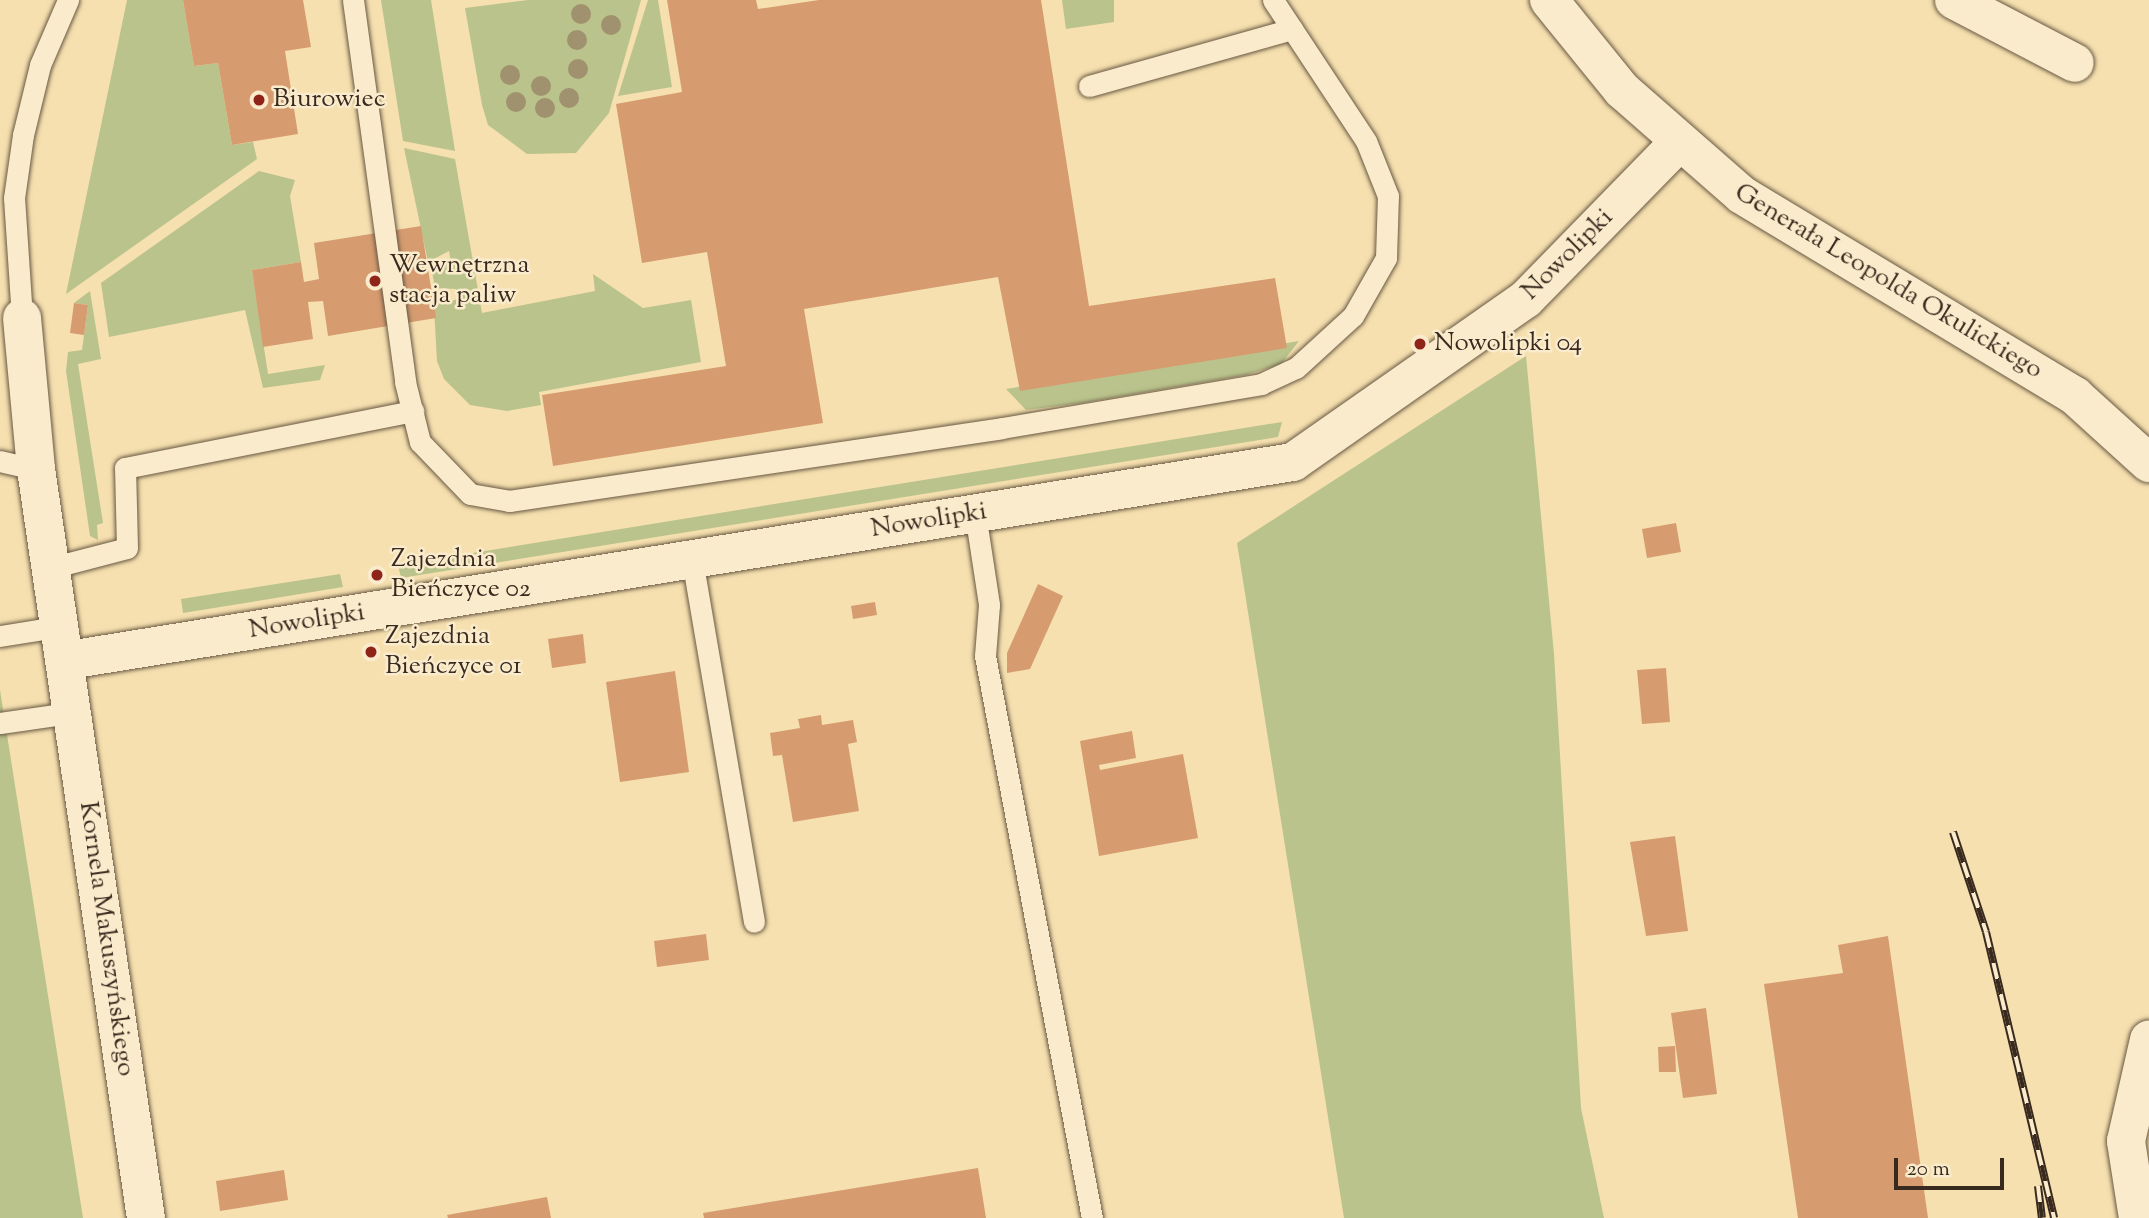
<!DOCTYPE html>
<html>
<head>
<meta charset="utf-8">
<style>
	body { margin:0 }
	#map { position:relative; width:2149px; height:1218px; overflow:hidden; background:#f6e0af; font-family:"Sorts Mill Goudy",serif }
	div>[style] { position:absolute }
	.green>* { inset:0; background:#bac38c }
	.building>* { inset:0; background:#d69c70 }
	.roads { filter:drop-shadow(0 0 2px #685843) drop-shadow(0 0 2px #685843) }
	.lane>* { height:21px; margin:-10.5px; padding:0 10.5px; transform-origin:10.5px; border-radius:10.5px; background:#f9ebcb }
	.street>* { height:38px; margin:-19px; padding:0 19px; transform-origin:19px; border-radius:19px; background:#f9ebcb }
	.secondary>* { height:38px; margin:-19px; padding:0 19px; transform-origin:19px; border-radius:19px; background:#f9ebcb }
	.rail>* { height:8px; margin-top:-4px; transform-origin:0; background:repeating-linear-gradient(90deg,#f9ebcb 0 16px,#392a1f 0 32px); box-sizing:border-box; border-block:2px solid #392a1f }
	.trees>* { width:20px; height:20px; margin:-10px; border-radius:50%; background:#a0916f }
	.dots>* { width:19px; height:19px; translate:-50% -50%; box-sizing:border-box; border:4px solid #f9ebcb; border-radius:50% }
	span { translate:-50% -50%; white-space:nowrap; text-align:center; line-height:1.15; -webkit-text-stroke:5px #f9ebcb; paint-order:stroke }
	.poi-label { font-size:26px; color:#392a1f }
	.left { translate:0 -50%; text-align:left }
	.street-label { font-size:26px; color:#392a1f }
	.scale { position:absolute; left:1894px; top:1158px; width:110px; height:32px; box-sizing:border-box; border:4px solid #392a1f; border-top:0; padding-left:9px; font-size:21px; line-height:24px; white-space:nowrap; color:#392a1f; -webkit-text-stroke:5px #f9ebcb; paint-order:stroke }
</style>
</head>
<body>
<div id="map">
	<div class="green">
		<i style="clip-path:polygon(127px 0,183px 0,194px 66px,218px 63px,232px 145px,253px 142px,257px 159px,66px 294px)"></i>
		<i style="clip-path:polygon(381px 0,431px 0,455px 151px,403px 141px)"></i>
		<i style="clip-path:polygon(528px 0,641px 0,609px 113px,576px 153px,527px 154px,488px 125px,482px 105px,465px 8px)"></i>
		<i style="clip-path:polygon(648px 0,658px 0,672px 87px,618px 96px)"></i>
		<i style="clip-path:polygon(1062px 0,1114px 0,1114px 22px,1066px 29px)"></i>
		<i style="clip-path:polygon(404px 148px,455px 159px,482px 313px,595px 291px,593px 274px,643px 308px,691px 300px,701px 362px,539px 392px,541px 405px,507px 411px,470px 405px,444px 379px,437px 361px,433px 290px,446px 293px,448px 302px,458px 299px,456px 289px,435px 288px,431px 266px,451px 262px,449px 251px,428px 262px)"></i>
		<i style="clip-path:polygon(259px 171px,295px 180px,290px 196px,301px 262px,252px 270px,268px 374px,325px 365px,320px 380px,263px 388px,245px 310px,109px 337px,101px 283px)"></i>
		<i style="clip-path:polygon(90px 291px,101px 359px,78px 364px,103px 523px,97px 525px,98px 540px,90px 536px,66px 371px,68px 352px,82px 350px,88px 305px,74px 303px)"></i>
		<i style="clip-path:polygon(1299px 341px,1281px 364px,1246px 375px,1082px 403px,1026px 410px,1006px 389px)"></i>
		<i style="clip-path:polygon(1526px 356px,1554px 654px,1581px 1108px,1604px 1218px,1344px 1218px,1237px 543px)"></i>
		<i style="clip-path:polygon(1282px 422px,1278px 437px,401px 578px,398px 565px)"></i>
		<i style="clip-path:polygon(340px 574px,343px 587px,183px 613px,181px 599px)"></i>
		<i style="clip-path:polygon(0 690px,83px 1218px,0 1218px)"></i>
	</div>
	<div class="building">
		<i style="clip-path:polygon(183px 0,303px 0,311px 47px,285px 51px,298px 134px,232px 145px,218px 63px,194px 66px)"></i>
		<i style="clip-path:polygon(667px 0,756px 0,758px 9px,819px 0,1041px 0,1089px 306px,1275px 278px,1287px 348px,1020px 391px,998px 277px,804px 309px,823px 423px,553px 466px,542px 395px,726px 366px,707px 252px,642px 263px,616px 104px,682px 92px)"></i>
		<i style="clip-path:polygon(421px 226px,436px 318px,328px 336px,323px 301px,308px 302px,313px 339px,263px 347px,252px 270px,301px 262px,304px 282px,319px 279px,314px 243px)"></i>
		<i style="clip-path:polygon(74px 303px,88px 305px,84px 335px,70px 333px)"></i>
		<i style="clip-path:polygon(1676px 523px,1681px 552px,1647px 558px,1642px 529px)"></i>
		<i style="clip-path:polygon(1038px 584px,1063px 596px,1030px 669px,1007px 673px,1007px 653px)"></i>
		<i style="clip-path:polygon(875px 602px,877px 615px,853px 619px,851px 606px)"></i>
		<i style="clip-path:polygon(583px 634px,586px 663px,552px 668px,548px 639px)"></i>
		<i style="clip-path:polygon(1666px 668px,1670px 722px,1642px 724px,1637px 670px)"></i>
		<i style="clip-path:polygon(675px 671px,689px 772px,620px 782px,606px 682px)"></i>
		<i style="clip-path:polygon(821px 715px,822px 725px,853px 720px,857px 742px,848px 744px,859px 811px,793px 822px,782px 755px,773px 756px,770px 733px,800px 728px,798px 719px)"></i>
		<i style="clip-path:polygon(1132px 731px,1136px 758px,1099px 765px,1100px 770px,1183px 754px,1198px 838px,1099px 856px,1080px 741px)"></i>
		<i style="clip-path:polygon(1675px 836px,1688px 931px,1646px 936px,1630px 842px)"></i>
		<i style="clip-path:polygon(706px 934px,709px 960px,657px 967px,654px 941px)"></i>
		<i style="clip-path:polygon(1888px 936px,1928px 1218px,1798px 1218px,1764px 984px,1843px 973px,1838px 945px)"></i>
		<i style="clip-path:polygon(1706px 1008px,1717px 1094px,1683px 1098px,1671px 1013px)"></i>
		<i style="clip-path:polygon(1675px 1046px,1676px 1072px,1659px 1072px,1658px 1047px)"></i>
		<i style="clip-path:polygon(978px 1168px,986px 1218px,704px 1218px,703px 1213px)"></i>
		<i style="clip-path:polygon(284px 1170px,288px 1200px,220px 1211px,216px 1181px)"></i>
		<i style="clip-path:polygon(547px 1197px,551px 1218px,448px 1218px,447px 1215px)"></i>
	</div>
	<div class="roads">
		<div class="lane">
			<i style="left:353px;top:0;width:386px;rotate:82.2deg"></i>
			<i style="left:405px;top:382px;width:62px;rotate:76deg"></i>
			<i style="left:420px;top:442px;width:72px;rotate:46.1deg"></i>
			<i style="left:470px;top:494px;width:40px;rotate:10deg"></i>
			<i style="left:509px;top:501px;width:498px;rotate:-8.4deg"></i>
			<i style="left:1002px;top:428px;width:263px;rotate:-9.6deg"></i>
			<i style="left:1261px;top:384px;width:38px;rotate:-25deg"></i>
			<i style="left:1296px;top:368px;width:77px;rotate:-42.4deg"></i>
			<i style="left:1353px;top:316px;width:67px;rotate:-60.4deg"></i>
			<i style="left:1386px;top:258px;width:62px;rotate:-88.2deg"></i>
			<i style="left:1388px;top:196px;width:59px;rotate:-111.8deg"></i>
			<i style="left:1366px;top:141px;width:169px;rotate:-123.4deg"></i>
			<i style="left:1089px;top:86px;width:211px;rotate:-15.7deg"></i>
			<i style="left:22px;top:318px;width:120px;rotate:-93.8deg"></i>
			<i style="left:14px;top:198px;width:64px;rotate:-81.9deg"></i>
			<i style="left:23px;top:135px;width:72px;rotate:-76.3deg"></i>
			<i style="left:40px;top:65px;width:71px;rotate:-66.7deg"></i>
			<i style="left:0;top:461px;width:37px;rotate:13deg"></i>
			<i style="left:975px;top:513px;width:93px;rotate:81.3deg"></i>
			<i style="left:989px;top:605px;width:51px;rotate:94.5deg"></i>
			<i style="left:985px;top:656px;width:572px;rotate:79.22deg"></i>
			<i style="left:692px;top:559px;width:368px;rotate:80.3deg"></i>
			<i style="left:54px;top:567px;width:75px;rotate:-14.6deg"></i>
			<i style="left:127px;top:548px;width:80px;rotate:-91.4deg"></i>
			<i style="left:125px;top:468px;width:294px;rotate:-11.2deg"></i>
			<i style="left:0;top:636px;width:64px;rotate:-9deg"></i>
			<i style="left:0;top:723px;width:77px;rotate:-8.2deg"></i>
		</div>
		<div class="street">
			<i style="left:1954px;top:0;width:136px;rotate:27.5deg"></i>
			<i style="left:22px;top:318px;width:152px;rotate:84.7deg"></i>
			<i style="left:36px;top:469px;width:757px;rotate:81.65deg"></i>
			<i style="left:69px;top:660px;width:1240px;rotate:-9.19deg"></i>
			<i style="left:1293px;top:462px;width:284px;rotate:-35deg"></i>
			<i style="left:1526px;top:299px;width:218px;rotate:-45.7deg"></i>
		</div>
		<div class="secondary">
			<i style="left:1549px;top:0;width:116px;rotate:51deg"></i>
			<i style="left:1622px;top:90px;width:159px;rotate:41.2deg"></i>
			<i style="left:1742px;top:195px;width:389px;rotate:31.1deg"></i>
			<i style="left:2075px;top:396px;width:100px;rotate:42.2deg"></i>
			<i style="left:2138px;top:1218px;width:78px;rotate:-98.9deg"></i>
			<i style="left:2126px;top:1141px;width:104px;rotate:-77.2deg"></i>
		</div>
	</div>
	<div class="rail">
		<i style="left:1953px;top:832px;width:105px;rotate:71.7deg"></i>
		<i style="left:1986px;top:932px;width:294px;rotate:76.6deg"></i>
		<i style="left:2038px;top:1186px;width:32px;rotate:83deg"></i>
	</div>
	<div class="trees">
		<i style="left:581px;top:14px"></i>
		<i style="left:611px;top:25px"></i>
		<i style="left:577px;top:40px"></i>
		<i style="left:578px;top:69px"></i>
		<i style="left:510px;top:75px"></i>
		<i style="left:541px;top:86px"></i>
		<i style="left:569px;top:98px"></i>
		<i style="left:516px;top:102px"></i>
		<i style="left:545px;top:108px"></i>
	</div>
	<div class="dots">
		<i style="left:259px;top:100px;background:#8f2418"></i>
		<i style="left:375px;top:281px;background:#8f2418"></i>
		<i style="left:1420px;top:344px;background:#8f2418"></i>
		<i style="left:377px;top:575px;background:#8f2418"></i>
		<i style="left:371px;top:652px;background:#8f2418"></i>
	</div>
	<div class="poi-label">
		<span class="left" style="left:273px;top:100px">Biurowiec</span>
		<span class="left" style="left:389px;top:281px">Wewnętrzna<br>stacja paliw</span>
		<span class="left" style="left:1434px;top:344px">Nowolipki 04</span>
		<span class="left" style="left:391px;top:575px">Zajezdnia<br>Bieńczyce 02</span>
		<span class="left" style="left:385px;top:652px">Zajezdnia<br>Bieńczyce 01</span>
	</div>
	<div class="street-label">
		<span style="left:1568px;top:255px;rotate:-45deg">Nowolipki</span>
		<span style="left:1888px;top:282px;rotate:31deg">Generała Leopolda Okulickiego</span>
		<span style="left:929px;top:521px;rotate:-9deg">Nowolipki</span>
		<span style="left:307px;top:622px;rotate:-9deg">Nowolipki</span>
		<span style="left:106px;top:939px;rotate:82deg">Kornela Makuszyńskiego</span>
	</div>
	<div class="scale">20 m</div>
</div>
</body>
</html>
